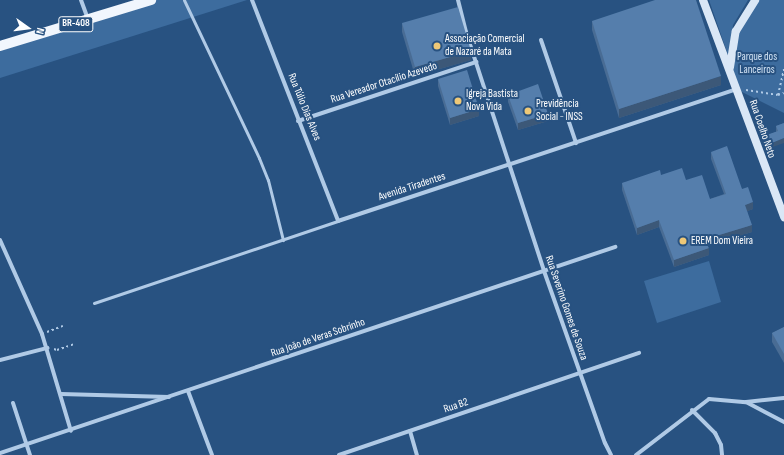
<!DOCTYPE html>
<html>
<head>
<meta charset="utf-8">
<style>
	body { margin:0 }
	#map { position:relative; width:784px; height:455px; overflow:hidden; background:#285281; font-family:"Sofia Sans Condensed",sans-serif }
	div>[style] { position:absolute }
	.green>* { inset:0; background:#3d6c9e }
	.path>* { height:2px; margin-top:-1px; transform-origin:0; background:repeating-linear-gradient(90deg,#b0cae6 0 2px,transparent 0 5px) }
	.lane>* { height:3px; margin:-1.5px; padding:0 1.5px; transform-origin:1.5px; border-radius:1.5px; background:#b0cae6 }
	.street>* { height:4px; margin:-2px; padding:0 2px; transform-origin:2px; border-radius:2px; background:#b0cae6 }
	.secondary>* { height:8px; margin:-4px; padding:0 4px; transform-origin:4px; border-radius:4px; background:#dae7f6 }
	.primary>* { height:10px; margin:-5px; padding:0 5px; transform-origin:5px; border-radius:5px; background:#f1f6fd }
	.wall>* { inset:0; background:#496c94 }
	.shaded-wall>* { inset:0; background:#3c5878 }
	.building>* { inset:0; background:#557eac }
	.dots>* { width:11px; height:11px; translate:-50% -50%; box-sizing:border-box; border:2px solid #285281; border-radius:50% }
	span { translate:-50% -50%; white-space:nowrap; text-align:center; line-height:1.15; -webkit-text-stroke:4px #285281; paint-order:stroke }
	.shield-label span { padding:1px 3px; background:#285281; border:1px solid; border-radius:3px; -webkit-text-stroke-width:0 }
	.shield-label { font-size:10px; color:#fff; font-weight:700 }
	.poi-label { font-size:11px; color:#fff }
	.left { translate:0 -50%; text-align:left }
	.park-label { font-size:11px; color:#d3e4f5 }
	.street-label { font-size:11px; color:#fff }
	.north { position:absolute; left:8px; top:8px; width:40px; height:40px; -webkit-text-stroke:3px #285281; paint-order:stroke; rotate:104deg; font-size:11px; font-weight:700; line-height:16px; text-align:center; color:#fff }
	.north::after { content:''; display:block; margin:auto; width:14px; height:18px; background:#fff; clip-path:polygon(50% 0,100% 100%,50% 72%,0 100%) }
</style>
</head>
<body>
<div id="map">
	<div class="green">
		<i style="clip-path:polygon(152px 0,247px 0,0 78px,0 46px)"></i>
		<i style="clip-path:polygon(709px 0,748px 0,733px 25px,729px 58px)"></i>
		<i style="clip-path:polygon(755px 0,784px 0,784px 113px,736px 89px,730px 70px,732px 47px)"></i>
		<i style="clip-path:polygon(709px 261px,721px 302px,657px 323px,644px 281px)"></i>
	</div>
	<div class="path">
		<i style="left:746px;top:90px;width:32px;rotate:9deg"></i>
		<i style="left:778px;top:95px;width:6px;rotate:-18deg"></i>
		<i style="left:778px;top:95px;width:27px;rotate:-77deg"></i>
		<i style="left:47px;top:332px;width:17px;rotate:-21deg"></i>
		<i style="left:54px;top:349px;width:3px;rotate:18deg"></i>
		<i style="left:57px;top:350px;width:18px;rotate:-19deg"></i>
	</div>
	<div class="lane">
		<i style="left:184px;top:0;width:175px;rotate:64.6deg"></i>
		<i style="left:259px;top:158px;width:24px;rotate:68deg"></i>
		<i style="left:268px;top:180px;width:62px;rotate:76deg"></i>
		<i style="left:94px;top:303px;width:257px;rotate:-18.6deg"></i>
	</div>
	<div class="street">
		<i style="left:81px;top:0;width:20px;rotate:70deg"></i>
		<i style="left:252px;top:0;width:237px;rotate:68.7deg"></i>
		<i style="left:338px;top:221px;width:419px;rotate:-18.3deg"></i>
		<i style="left:458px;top:0;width:33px;rotate:76deg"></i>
		<i style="left:466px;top:32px;width:251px;rotate:71.9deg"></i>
		<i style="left:544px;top:271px;width:182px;rotate:70.5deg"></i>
		<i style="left:605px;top:443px;width:13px;rotate:63deg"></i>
		<i style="left:541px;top:40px;width:109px;rotate:71.2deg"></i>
		<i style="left:298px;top:121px;width:188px;rotate:-18.3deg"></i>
		<i style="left:0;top:240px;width:103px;rotate:65.9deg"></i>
		<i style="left:42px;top:334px;width:101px;rotate:73.4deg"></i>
		<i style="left:0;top:360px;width:49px;rotate:-14.3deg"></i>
		<i style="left:188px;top:391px;width:68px;rotate:69.4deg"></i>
		<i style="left:61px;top:394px;width:108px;rotate:1.6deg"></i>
		<i style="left:746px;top:402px;width:43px;rotate:27.8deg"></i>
		<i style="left:13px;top:403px;width:55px;rotate:71.9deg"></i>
		<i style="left:692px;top:410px;width:33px;rotate:45deg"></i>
		<i style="left:715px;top:433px;width:13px;rotate:63deg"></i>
		<i style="left:721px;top:445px;width:10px;rotate:84deg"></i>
		<i style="left:410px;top:431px;width:25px;rotate:74deg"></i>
		<i style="left:0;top:453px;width:649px;rotate:-18.52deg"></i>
		<i style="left:339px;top:455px;width:317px;rotate:-18.8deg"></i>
		<i style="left:636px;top:455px;width:92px;rotate:-37.5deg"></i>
		<i style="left:709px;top:399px;width:37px;rotate:5deg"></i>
		<i style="left:746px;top:402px;width:38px;rotate:-6deg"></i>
	</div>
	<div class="secondary">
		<i style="left:703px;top:0;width:232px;rotate:69.5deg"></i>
		<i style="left:730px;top:67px;width:36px;rotate:-81deg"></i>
		<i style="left:736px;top:31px;width:36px;rotate:-58deg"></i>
	</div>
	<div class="primary">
		<i style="left:0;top:46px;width:158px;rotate:-16.9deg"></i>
	</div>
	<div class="wall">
		<i style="clip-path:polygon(592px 21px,721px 85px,619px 118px,592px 30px)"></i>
		<i style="clip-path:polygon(402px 23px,471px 60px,415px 76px,402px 32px)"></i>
		<i style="clip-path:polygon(438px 79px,479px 116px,450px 125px,438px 86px)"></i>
		<i style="clip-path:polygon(508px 95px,548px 121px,518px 130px,508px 102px)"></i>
		<i style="clip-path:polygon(784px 123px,767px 149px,764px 141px,764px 136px,776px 132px,776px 126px)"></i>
		<i style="clip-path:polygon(711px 152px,742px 189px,753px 209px,747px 211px,752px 232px,708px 245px,709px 255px,674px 267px,659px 227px,637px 235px,622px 190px,622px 183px,661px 175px,686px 180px,710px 199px,724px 194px,711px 159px)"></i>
		<i style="clip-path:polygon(784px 327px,784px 363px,772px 342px,772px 333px)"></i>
	</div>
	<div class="shaded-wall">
		<i style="clip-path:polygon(471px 51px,471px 60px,415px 76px,415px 67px)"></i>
		<i style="clip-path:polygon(721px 76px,721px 85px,619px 118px,619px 109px)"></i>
		<i style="clip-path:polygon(479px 109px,479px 116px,450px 125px,450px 118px)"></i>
		<i style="clip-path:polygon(548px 114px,548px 121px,518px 130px,518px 123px)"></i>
		<i style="clip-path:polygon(784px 138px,784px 143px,767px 149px,767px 145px)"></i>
		<i style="clip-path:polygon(753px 202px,753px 209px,745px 212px,745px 205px)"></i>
		<i style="clip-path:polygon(659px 220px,659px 227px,637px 235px,637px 228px)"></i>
		<i style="clip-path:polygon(752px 225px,752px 232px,706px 246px,706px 239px)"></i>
		<i style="clip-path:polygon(709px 248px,709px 255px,674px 267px,674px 260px)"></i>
	</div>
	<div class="building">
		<i style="clip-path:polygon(655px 0,696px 0,721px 76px,619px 109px,592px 21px)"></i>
		<i style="clip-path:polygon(458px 7px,471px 51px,415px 67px,402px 23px)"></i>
		<i style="clip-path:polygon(467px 70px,479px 109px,450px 118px,438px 79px)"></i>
		<i style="clip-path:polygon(538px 84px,548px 114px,518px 123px,508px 95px)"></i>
		<i style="clip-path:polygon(784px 123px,784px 138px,767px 145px,764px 136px,778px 131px,776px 126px)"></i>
		<i style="clip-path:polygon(727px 146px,742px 189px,748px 187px,753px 202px,745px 205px,752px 225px,706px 239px,709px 248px,674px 260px,659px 220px,637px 228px,622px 183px,660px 170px,661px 175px,682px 168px,686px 180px,702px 175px,710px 199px,726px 194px,711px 152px)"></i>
		<i style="clip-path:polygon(784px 327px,784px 354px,772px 333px)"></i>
	</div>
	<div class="dots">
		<i style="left:437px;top:46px;background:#eec877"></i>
		<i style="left:458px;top:101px;background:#eec877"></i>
		<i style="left:528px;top:111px;background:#eec877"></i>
		<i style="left:683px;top:241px;background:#eec877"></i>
	</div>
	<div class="shield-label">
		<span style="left:76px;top:24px">BR-408</span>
	</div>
	<div class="poi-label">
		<span class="left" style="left:445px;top:46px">Associação Comercial<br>de Nazaré da Mata</span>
		<span class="left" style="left:466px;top:101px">Igreja Bastista<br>Nova Vida</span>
		<span class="left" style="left:536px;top:111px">Previdência<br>Social - INSS</span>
		<span class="left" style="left:691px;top:241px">EREM Dom Vieira</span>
	</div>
	<div class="park-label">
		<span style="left:757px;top:64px">Parque dos<br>Lanceiros</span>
	</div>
	<div class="street-label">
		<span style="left:384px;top:83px;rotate:-18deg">Rua Vereador Otacílio Azevedo</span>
		<span style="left:304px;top:107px;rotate:68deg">Rua Túlio Dias Alves</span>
		<span style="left:762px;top:129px;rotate:71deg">Rua Coelho Neto</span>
		<span style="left:412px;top:187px;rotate:-18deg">Avenida Tiradentes</span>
		<span style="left:566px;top:308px;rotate:71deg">Rua Severino Gomes de Souza</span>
		<span style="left:318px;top:338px;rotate:-19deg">Rua João de Veras Sobrinho</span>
		<span style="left:456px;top:406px;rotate:-19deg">Rua B2</span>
	</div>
	<div class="north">N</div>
</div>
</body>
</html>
